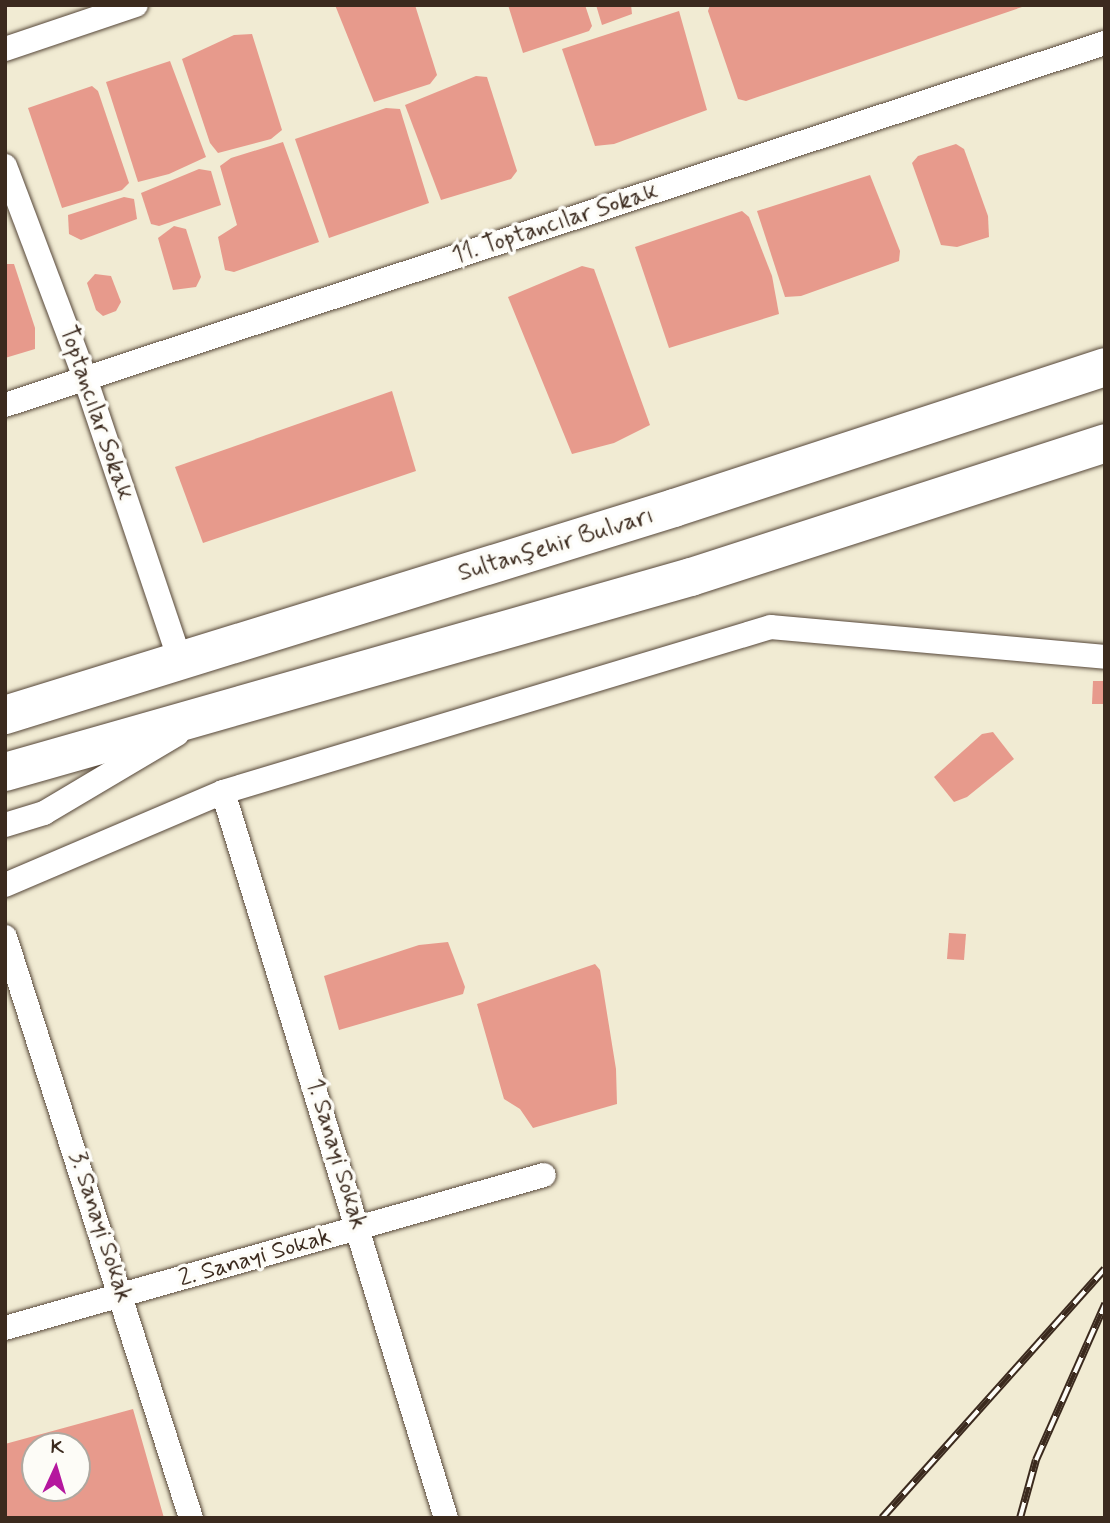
<!DOCTYPE html>
<html>
<head>
<meta charset="utf-8">
<style>
	body { margin:0 }
	#map { position:relative; width:1110px; height:1523px; overflow:hidden; background:#f1ebd3; font-family:Mynerve,sans-serif }
	div>[style] { position:absolute }
	.building>* { inset:0; background:#e79a8c }
	.roads { filter:drop-shadow(0 0 2px #564739) drop-shadow(0 0 2px #564739) }
	.minor>* { height:24px; margin:-12px; padding:0 12px; transform-origin:12px; border-radius:12px; background:#fff }
	.trunk>* { height:38px; margin:-19px; padding:0 19px; transform-origin:19px; border-radius:19px; background:#fff }
	.rail>* { height:8px; margin-top:-4px; transform-origin:0; background:repeating-linear-gradient(90deg,#fdfcf7 0 16px,#3b2a1e 0 32px); box-sizing:border-box; border-block:2px solid #3b2a1e }
	span { translate:-50% -50%; white-space:nowrap; text-align:center; line-height:1.15; -webkit-text-stroke:7px #fdfcf7; paint-order:stroke }
	.street-label { font-size:24px; color:#3b2a1e }
	.frame { position:absolute; inset:0; border:7px solid #3b2a1e; pointer-events:none }
	.north { position:absolute; left:21px; top:1432px; width:70px; height:70px; box-sizing:border-box; background:#fdfcf7; border:2px solid #afa8a0; border-radius:50%; rotate:4deg; font-size:19px; font-weight:700; line-height:28px; text-align:center; color:#3b2a1e }
	.north::after { content:''; display:block; margin:auto; width:24px; height:32px; background:#b5179e; clip-path:polygon(50% 0,100% 100%,50% 72%,0 100%) }
</style>
</head>
<body>
<div id="map">
	<div class="building">
		<i style="clip-path:polygon(335px 5px,415px 5px,437px 75px,430px 84px,374px 102px)"></i>
		<i style="clip-path:polygon(508px 5px,585px 5px,592px 26px,589px 31px,523px 53px)"></i>
		<i style="clip-path:polygon(596px 5px,631px 5px,632px 14px,602px 25px)"></i>
		<i style="clip-path:polygon(710px 5px,1025px 5px,1025px 6px,746px 101px,738px 99px,708px 11px)"></i>
		<i style="clip-path:polygon(679px 11px,707px 110px,614px 144px,595px 146px,562px 49px)"></i>
		<i style="clip-path:polygon(252px 34px,282px 130px,271px 139px,218px 153px,210px 143px,182px 59px,234px 35px)"></i>
		<i style="clip-path:polygon(170px 61px,206px 157px,169px 174px,138px 182px,106px 82px)"></i>
		<i style="clip-path:polygon(476px 76px,487px 77px,517px 171px,511px 179px,441px 200px,405px 105px)"></i>
		<i style="clip-path:polygon(92px 86px,98px 91px,129px 183px,122px 190px,62px 208px,28px 108px)"></i>
		<i style="clip-path:polygon(386px 108px,400px 109px,429px 203px,329px 238px,295px 139px)"></i>
		<i style="clip-path:polygon(283px 142px,319px 242px,234px 272px,225px 270px,218px 237px,237px 225px,220px 166px,231px 158px)"></i>
		<i style="clip-path:polygon(956px 144px,964px 149px,988px 216px,989px 237px,957px 247px,941px 245px,912px 163px,918px 156px)"></i>
		<i style="clip-path:polygon(199px 169px,211px 171px,221px 205px,159px 226px,151px 224px,141px 193px)"></i>
		<i style="clip-path:polygon(870px 175px,900px 251px,899px 261px,801px 296px,785px 297px,757px 211px)"></i>
		<i style="clip-path:polygon(124px 197px,134px 199px,137px 219px,81px 240px,69px 234px,68px 215px)"></i>
		<i style="clip-path:polygon(742px 211px,749px 217px,772px 276px,779px 314px,669px 348px,635px 247px)"></i>
		<i style="clip-path:polygon(174px 226px,186px 229px,201px 277px,196px 287px,173px 290px,158px 238px)"></i>
		<i style="clip-path:polygon(5px 264px,14px 264px,35px 328px,35px 349px,5px 358px)"></i>
		<i style="clip-path:polygon(582px 266px,594px 269px,650px 425px,614px 443px,572px 454px,508px 297px)"></i>
		<i style="clip-path:polygon(95px 274px,111px 276px,121px 302px,116px 311px,103px 316px,96px 310px,87px 283px)"></i>
		<i style="clip-path:polygon(392px 391px,416px 471px,203px 543px,175px 467px)"></i>
		<i style="clip-path:polygon(1093px 681px,1105px 681px,1105px 704px,1092px 704px)"></i>
		<i style="clip-path:polygon(993px 732px,1014px 759px,967px 797px,954px 802px,934px 777px,982px 734px)"></i>
		<i style="clip-path:polygon(949px 933px,966px 934px,964px 960px,947px 959px)"></i>
		<i style="clip-path:polygon(448px 942px,465px 987px,463px 994px,339px 1030px,324px 976px,419px 945px)"></i>
		<i style="clip-path:polygon(595px 964px,600px 970px,616px 1069px,617px 1104px,533px 1128px,520px 1109px,504px 1099px,477px 1004px)"></i>
		<i style="clip-path:polygon(evenodd,133px 1409px,164px 1518px,5px 1518px,5px 1444px,133px 1409px,35px 1446px,77px 1446px,77px 1488px,35px 1488px,35px 1446px)"></i>
	</div>
	<div class="roads">
		<div class="minor">
			<i style="left:5px;top:49px;width:138px;rotate:-18.6deg"></i>
			<i style="left:5px;top:166px;width:227px;rotate:69.3deg"></i>
			<i style="left:85px;top:378px;width:299px;rotate:71.4deg"></i>
			<i style="left:5px;top:405px;width:1158px;rotate:-18.22deg"></i>
			<i style="left:223px;top:792px;width:759px;rotate:72.93deg"></i>
			<i style="left:5px;top:825px;width:41px;rotate:-17.1deg"></i>
			<i style="left:44px;top:813px;width:155px;rotate:-30.7deg"></i>
			<i style="left:5px;top:885px;width:237px;rotate:-23.1deg"></i>
			<i style="left:223px;top:792px;width:572px;rotate:-16.76deg"></i>
			<i style="left:771px;top:627px;width:335px;rotate:5.1deg"></i>
			<i style="left:5px;top:937px;width:610px;rotate:72.25deg"></i>
			<i style="left:5px;top:1328px;width:560px;rotate:-15.85deg"></i>
		</div>
		<div class="trunk">
			<i style="left:5px;top:715px;width:700px;rotate:-17.19deg"></i>
			<i style="left:674px;top:508px;width:453px;rotate:-18.1deg"></i>
			<i style="left:5px;top:772px;width:713px;rotate:-15.87deg"></i>
			<i style="left:691px;top:577px;width:435px;rotate:-17.9deg"></i>
		</div>
	</div>
	<div class="rail">
		<i style="left:882px;top:1518px;width:334px;rotate:-48.2deg"></i>
		<i style="left:1020px;top:1518px;width:60px;rotate:-74.6deg"></i>
		<i style="left:1036px;top:1460px;width:171px;rotate:-66.1deg"></i>
	</div>
	<div class="street-label">
		<span style="left:555px;top:224px;rotate:-18deg">11. Toptancılar Sokak</span>
		<span style="left:96px;top:413px;rotate:71deg">Toptancılar Sokak</span>
		<span style="left:556px;top:545px;rotate:-17deg">Sultanşehir Bulvarı</span>
		<span style="left:336px;top:1154px;rotate:73deg">1. Sanayi Sokak</span>
		<span style="left:100px;top:1227px;rotate:72deg">3. Sanayi Sokak</span>
		<span style="left:255px;top:1258px;rotate:-16deg">2. Sanayi Sokak</span>
	</div>
	<div class="frame"></div>
	<div class="north">K</div>
</div>
</body>
</html>
